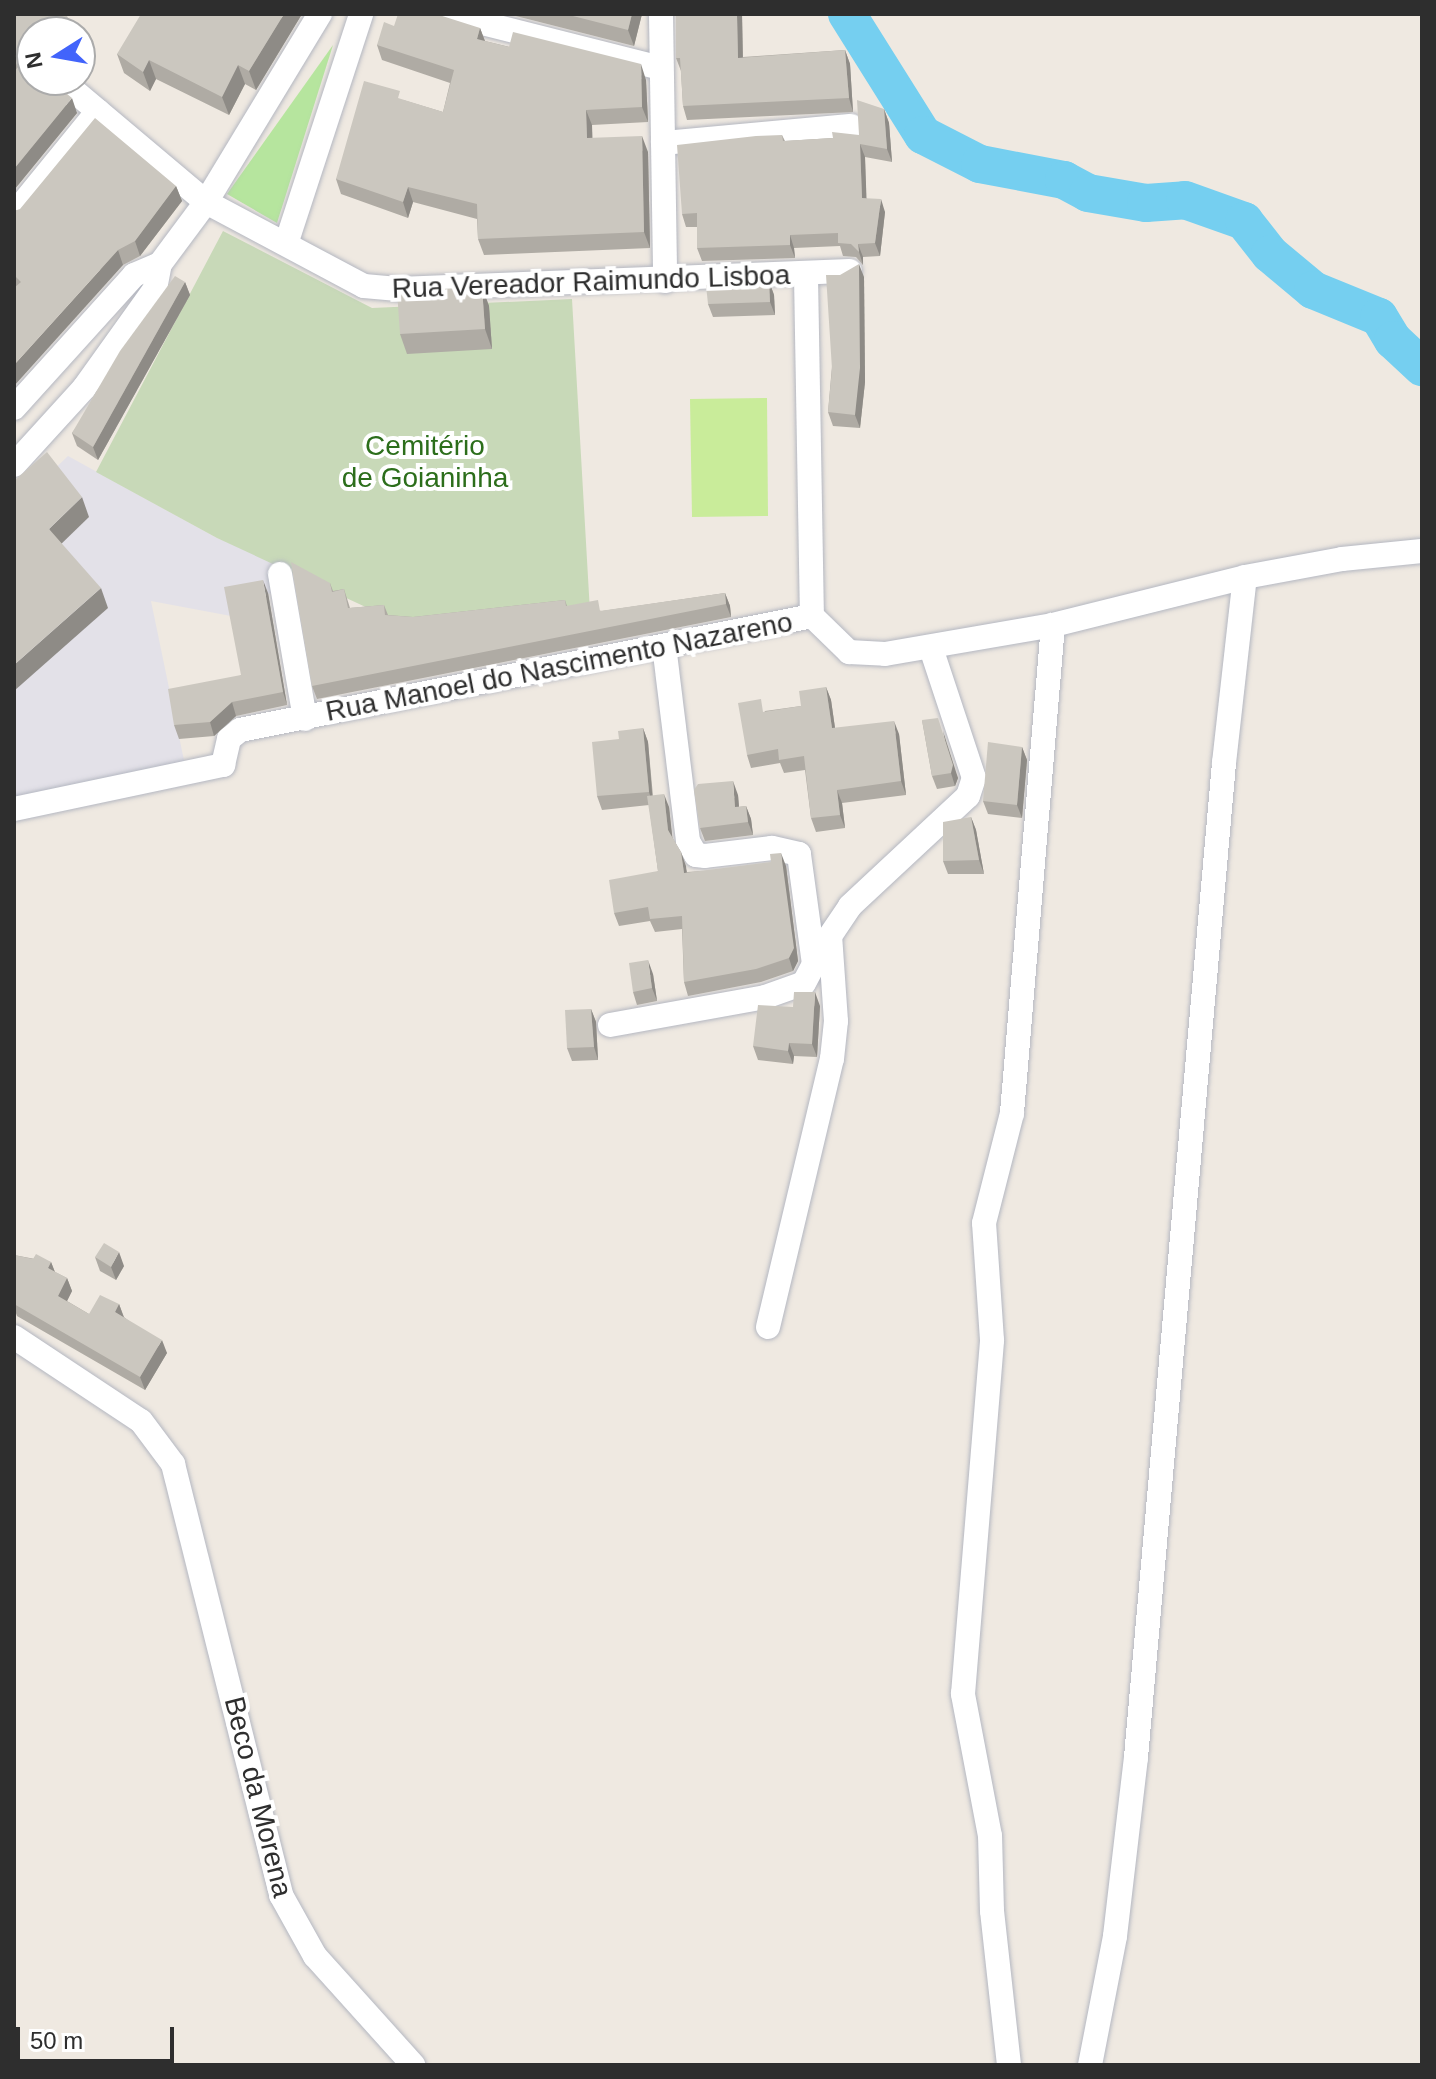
<!DOCTYPE html>
<html>
<head>
<meta charset="utf-8">
<style>
	body { margin:0 }
	#map { position:relative; width:1436px; height:2079px; overflow:hidden; background:#efe9e1; font-family:Arial,sans-serif }
	div>[style] { position:absolute }
	.industrial>* { inset:0; background:#e3e1e8 }
	.green>* { inset:0; background:#b6e59e }
	.cemetery>* { inset:0; background:#c8d9b8 }
	.pitch>* { inset:0; background:#c9ec9a }
	.river>* { height:38px; margin:-19px; padding:0 19px; transform-origin:19px; border-radius:19px; background:#75cff0 }
	.roads { filter:drop-shadow(0 0 2px #b4b7c1) drop-shadow(0 0 2px #b4b7c1) }
	.minor>* { height:24px; margin:-12px; padding:0 12px; transform-origin:12px; border-radius:12px; background:#fff }
	.wall>* { inset:0; background:#afaba4 }
	.shaded-wall>* { inset:0; background:#8e8b86 }
	.building>* { inset:0; background:#cbc7bf }
	span { translate:-50% -50%; white-space:nowrap; text-align:center; line-height:1.15; -webkit-text-stroke:8px #fff; paint-order:stroke }
	.street-label { font-size:28px; color:#2e2e2e }
	.park-label { font-size:28px; color:#2c6e1b }
	.frame { position:absolute; inset:0; border:16px solid #2e2e2e; pointer-events:none }
	.north { position:absolute; left:16px; top:16px; width:80px; height:80px; box-sizing:border-box; background:#fff; border:2px solid #ababab; border-radius:50%; rotate:259deg; font-size:22px; font-weight:700; line-height:32px; text-align:center; color:#2e2e2e }
	.north::after { content:''; display:block; margin:auto; width:28px; height:36px; background:#4264fb; clip-path:polygon(50% 0,100% 100%,50% 72%,0 100%) }
	.scale { position:absolute; left:16px; top:2027px; width:158px; height:36px; box-sizing:border-box; border:4px solid #2e2e2e; border-top:0; padding-left:10px; font-size:24px; line-height:28px; white-space:nowrap; color:#2e2e2e; -webkit-text-stroke:6px #fff; paint-order:stroke }
</style>
</head>
<body>
<div id="map">
	<div class="industrial">
		<i style="clip-path:polygon(68px 456px,217px 538px,272px 562px,277px 592px,229px 600px,231px 616px,151px 601px,186px 770px,14px 803px,14px 508px)"></i>
	</div>
	<div class="green">
		<i style="clip-path:polygon(333px 45px,277px 223px,227px 194px)"></i>
	</div>
	<div class="cemetery">
		<i style="clip-path:polygon(223px 231px,372px 308px,572px 299px,590px 612px,398px 622px,217px 538px,96px 472px)"></i>
	</div>
	<div class="pitch">
		<i style="clip-path:polygon(767px 398px,768px 516px,692px 517px,690px 399px)"></i>
	</div>
	<div class="river">
		<i style="left:847px;top:14px;width:143px;rotate:57.9deg"></i>
		<i style="left:923px;top:135px;width:64px;rotate:27deg"></i>
		<i style="left:980px;top:164px;width:86px;rotate:10.8deg"></i>
		<i style="left:1064px;top:180px;width:27px;rotate:28deg"></i>
		<i style="left:1088px;top:193px;width:59px;rotate:9.8deg"></i>
		<i style="left:1146px;top:203px;width:39px;rotate:-4deg"></i>
		<i style="left:1185px;top:200px;width:63px;rotate:19.6deg"></i>
		<i style="left:1244px;top:221px;width:42px;rotate:51.8deg"></i>
		<i style="left:1270px;top:254px;width:56px;rotate:39.9deg"></i>
		<i style="left:1313px;top:290px;width:71px;rotate:22.2deg"></i>
		<i style="left:1379px;top:317px;width:27px;rotate:59deg"></i>
		<i style="left:1393px;top:340px;width:40px;rotate:43deg"></i>
	</div>
	<div class="roads">
		<div class="minor">
			<i style="left:447px;top:14px;width:220px;rotate:14.2deg"></i>
			<i style="left:661px;top:14px;width:267px;rotate:89.1deg"></i>
			<i style="left:61px;top:80px;width:189px;rotate:40.1deg"></i>
			<i style="left:206px;top:202px;width:179px;rotate:28deg"></i>
			<i style="left:364px;top:286px;width:34px;rotate:5deg"></i>
			<i style="left:398px;top:289px;width:452px;rotate:-2.3deg"></i>
			<i style="left:663px;top:143px;width:189px;rotate:-5.2deg"></i>
			<i style="left:14px;top:214px;width:133px;rotate:-50.8deg"></i>
			<i style="left:287px;top:241px;width:239px;rotate:-71.9deg"></i>
			<i style="left:806px;top:276px;width:340px;rotate:89deg"></i>
			<i style="left:14px;top:408px;width:179px;rotate:-47.9deg"></i>
			<i style="left:134px;top:275px;width:28px;rotate:-23deg"></i>
			<i style="left:14px;top:465px;width:104px;rotate:-47.7deg"></i>
			<i style="left:84px;top:388px;width:122px;rotate:-54.4deg"></i>
			<i style="left:155px;top:289px;width:25px;rotate:-79deg"></i>
			<i style="left:160px;top:264px;width:77px;rotate:-53.4deg"></i>
			<i style="left:206px;top:202px;width:220px;rotate:-58.8deg"></i>
			<i style="left:280px;top:574px;width:147px;rotate:80.2deg"></i>
			<i style="left:812px;top:616px;width:52px;rotate:44.2deg"></i>
			<i style="left:849px;top:652px;width:36px;rotate:3deg"></i>
			<i style="left:885px;top:654px;width:170px;rotate:-9.8deg"></i>
			<i style="left:1053px;top:625px;width:198px;rotate:-14deg"></i>
			<i style="left:1245px;top:577px;width:99px;rotate:-10.5deg"></i>
			<i style="left:1342px;top:559px;width:80px;rotate:-5.7deg"></i>
			<i style="left:14px;top:809px;width:214px;rotate:-11.9deg"></i>
			<i style="left:223px;top:765px;width:27px;rotate:-77deg"></i>
			<i style="left:229px;top:739px;width:14px;rotate:-39deg"></i>
			<i style="left:240px;top:730px;width:583px;rotate:-11.27deg"></i>
			<i style="left:610px;top:1025px;width:158px;rotate:-10.2deg"></i>
			<i style="left:765px;top:997px;width:41px;rotate:-19.7deg"></i>
			<i style="left:804px;top:983px;width:21px;rotate:-62deg"></i>
			<i style="left:814px;top:964px;width:111px;rotate:-97.8deg"></i>
			<i style="left:799px;top:854px;width:28px;rotate:-167deg"></i>
			<i style="left:772px;top:848px;width:67px;rotate:173.2deg"></i>
			<i style="left:705px;top:856px;width:9px;rotate:-174deg"></i>
			<i style="left:696px;top:855px;width:16px;rotate:-120deg"></i>
			<i style="left:688px;top:841px;width:196px;rotate:-97deg"></i>
			<i style="left:768px;top:1327px;width:276px;rotate:-76.6deg"></i>
			<i style="left:832px;top:1059px;width:38px;rotate:-84deg"></i>
			<i style="left:836px;top:1021px;width:85px;rotate:-94deg"></i>
			<i style="left:830px;top:936px;width:36px;rotate:-56deg"></i>
			<i style="left:850px;top:906px;width:161px;rotate:-43deg"></i>
			<i style="left:968px;top:796px;width:19px;rotate:-72deg"></i>
			<i style="left:974px;top:778px;width:137px;rotate:-108.3deg"></i>
			<i style="left:14px;top:1337px;width:152px;rotate:33.5deg"></i>
			<i style="left:141px;top:1421px;width:54px;rotate:53.3deg"></i>
			<i style="left:173px;top:1464px;width:444px;rotate:75.9deg"></i>
			<i style="left:281px;top:1895px;width:70px;rotate:60.9deg"></i>
			<i style="left:315px;top:1956px;width:147px;rotate:48deg"></i>
			<i style="left:1009px;top:2065px;width:155px;rotate:-96.3deg"></i>
			<i style="left:992px;top:1911px;width:75px;rotate:-91.5deg"></i>
			<i style="left:990px;top:1836px;width:145px;rotate:-100.8deg"></i>
			<i style="left:963px;top:1694px;width:355px;rotate:-85.3deg"></i>
			<i style="left:992px;top:1340px;width:117px;rotate:-93.9deg"></i>
			<i style="left:984px;top:1223px;width:114px;rotate:-75.7deg"></i>
			<i style="left:1012px;top:1113px;width:490px;rotate:-85.2deg"></i>
			<i style="left:1090px;top:2065px;width:131px;rotate:-79deg"></i>
			<i style="left:1115px;top:1936px;width:180px;rotate:-83.3deg"></i>
			<i style="left:1136px;top:1757px;width:998px;rotate:-84.94deg"></i>
			<i style="left:1224px;top:763px;width:187px;rotate:-83.6deg"></i>
		</div>
	</div>
	<div class="wall">
		<i style="clip-path:polygon(14px 14px,70px 22px,74px 32px,32px 32px,32px 80px,77px 113px,14px 190px,14px 72px,16px 69px,14px 65px)"></i>
		<i style="clip-path:polygon(302px 14px,256px 90px,245px 84px,229px 115px,156px 79px,150px 91px,124px 73px,117px 54px)"></i>
		<i style="clip-path:polygon(508px 14px,642px 14px,634px 46px)"></i>
		<i style="clip-path:polygon(676px 14px,742px 14px,743px 57px,845px 50px,850px 64px,853px 112px,687px 120px,683px 106px,681px 71px,676px 58px)"></i>
		<i style="clip-path:polygon(394px 26px,480px 28px,485px 41px,646px 80px,648px 122px,592px 125px,592px 138px,648px 152px,650px 248px,484px 255px,478px 239px,477px 219px,413px 202px,408px 218px,341px 194px,336px 179px,403px 100px,443px 112px,450px 83px,382px 60px,377px 45px)"></i>
		<i style="clip-path:polygon(884px 109px,889px 123px,892px 162px,865px 157px,866px 198px,885px 212px,880px 256px,863px 257px,863px 265px,856px 257px,843px 256px,840px 246px,794px 248px,795px 258px,702px 261px,697px 248px,697px 227px,686px 227px,682px 214px,782px 135px,785px 141px,833px 138px,859px 135px)"></i>
		<i style="clip-path:polygon(176px 186px,182px 201px,140px 256px,123px 265px,16px 287px,14px 285px,14px 211px)"></i>
		<i style="clip-path:polygon(840px 275px,864px 277px,865px 382px,860px 428px,833px 426px,828px 412px)"></i>
		<i style="clip-path:polygon(769px 281px,774px 295px,775px 315px,713px 317px,708px 304px)"></i>
		<i style="clip-path:polygon(185px 282px,190px 295px,98px 460px,77px 446px,72px 433px)"></i>
		<i style="clip-path:polygon(482px 287px,489px 306px,492px 349px,407px 354px,400px 334px)"></i>
		<i style="clip-path:polygon(330px 583px,333px 591px,344px 589px,350px 608px,384px 605px,388px 615px,413px 617px,565px 600px,567px 606px,602px 611px,725px 593px,730px 606px,731px 617px,317px 699px,312px 686px)"></i>
		<i style="clip-path:polygon(268px 593px,287px 705px,236px 716px,214px 736px,179px 739px,174px 725px,241px 675px)"></i>
		<i style="clip-path:polygon(826px 687px,831px 700px,835px 728px,899px 734px,906px 795px,842px 803px,845px 828px,816px 832px,811px 818px,805px 770px,784px 773px,780px 763px,751px 768px,747px 755px,765px 711px,801px 706px)"></i>
		<i style="clip-path:polygon(922px 720px,958px 778px,955px 786px,937px 789px,932px 776px)"></i>
		<i style="clip-path:polygon(643px 728px,648px 742px,653px 796px,669px 807px,672px 837px,681px 852px,687px 872px,786px 866px,798px 961px,793px 971px,761px 982px,688px 996px,684px 982px,682px 929px,655px 932px,650px 921px,619px 926px,614px 913px,658px 871px,649px 805px,602px 810px,597px 796px,619px 739px)"></i>
		<i style="clip-path:polygon(1022px 747px,1027px 760px,1022px 818px,988px 814px,983px 801px)"></i>
		<i style="clip-path:polygon(738px 795px,739px 807px,746px 806px,751px 819px,753px 835px,705px 841px,700px 828px)"></i>
		<i style="clip-path:polygon(971px 817px,976px 830px,984px 874px,948px 874px,943px 861px)"></i>
		<i style="clip-path:polygon(653px 974px,657px 1001px,637px 1005px,633px 992px)"></i>
		<i style="clip-path:polygon(820px 1006px,817px 1057px,794px 1056px,793px 1064px,758px 1060px,753px 1046px,793px 1007px)"></i>
		<i style="clip-path:polygon(591px 1009px,596px 1022px,598px 1060px,572px 1061px,567px 1048px)"></i>
		<i style="clip-path:polygon(14px 1255px,51px 1262px,55px 1272px,67px 1278px,72px 1291px,67px 1301px,89px 1314px,119px 1304px,124px 1317px,167px 1353px,145px 1390px,17px 1316px,14px 1308px)"></i>
		<i style="clip-path:polygon(95px 1257px,124px 1266px,116px 1280px,100px 1271px)"></i>
	</div>
	<div class="shaded-wall">
		<i style="clip-path:polygon(284px 14px,302px 14px,256px 90px,249px 71px)"></i>
		<i style="clip-path:polygon(632px 14px,642px 14px,634px 46px,628px 30px)"></i>
		<i style="clip-path:polygon(737px 14px,742px 14px,743px 71px,738px 58px)"></i>
		<i style="clip-path:polygon(480px 28px,486px 44px,477px 39px)"></i>
		<i style="clip-path:polygon(845px 50px,850px 64px,853px 112px,849px 98px)"></i>
		<i style="clip-path:polygon(149px 60px,156px 79px,150px 91px,143px 72px)"></i>
		<i style="clip-path:polygon(641px 64px,646px 80px,648px 122px,642px 107px)"></i>
		<i style="clip-path:polygon(238px 65px,245px 84px,229px 115px,222px 97px)"></i>
		<i style="clip-path:polygon(72px 98px,77px 113px,14px 190px,14px 169px)"></i>
		<i style="clip-path:polygon(884px 109px,889px 123px,892px 162px,887px 149px)"></i>
		<i style="clip-path:polygon(586px 110px,592px 125px,593px 153px,587px 138px)"></i>
		<i style="clip-path:polygon(642px 136px,648px 152px,650px 248px,644px 232px)"></i>
		<i style="clip-path:polygon(860px 144px,865px 157px,867px 212px,862px 198px)"></i>
		<i style="clip-path:polygon(176px 186px,182px 201px,140px 256px,135px 241px)"></i>
		<i style="clip-path:polygon(408px 187px,413px 202px,408px 218px,403px 202px)"></i>
		<i style="clip-path:polygon(881px 199px,885px 212px,880px 256px,875px 243px)"></i>
		<i style="clip-path:polygon(790px 235px,794px 248px,795px 258px,790px 245px)"></i>
		<i style="clip-path:polygon(858px 244px,863px 257px,863px 265px,859px 252px)"></i>
		<i style="clip-path:polygon(118px 250px,123px 265px,14px 386px,14px 365px)"></i>
		<i style="clip-path:polygon(859px 264px,864px 277px,865px 382px,860px 428px,855px 415px)"></i>
		<i style="clip-path:polygon(769px 281px,774px 295px,775px 315px,770px 302px)"></i>
		<i style="clip-path:polygon(185px 282px,190px 295px,98px 460px,93px 447px)"></i>
		<i style="clip-path:polygon(482px 287px,489px 306px,492px 349px,485px 329px)"></i>
		<i style="clip-path:polygon(82px 497px,89px 517px,57px 548px,49px 529px)"></i>
		<i style="clip-path:polygon(263px 580px,268px 593px,287px 705px,283px 692px)"></i>
		<i style="clip-path:polygon(101px 588px,108px 608px,14px 691px,14px 665px)"></i>
		<i style="clip-path:polygon(725px 593px,730px 606px,731px 617px,726px 604px)"></i>
		<i style="clip-path:polygon(826px 687px,831px 700px,837px 742px,832px 728px)"></i>
		<i style="clip-path:polygon(232px 702px,236px 716px,214px 736px,210px 722px)"></i>
		<i style="clip-path:polygon(894px 721px,899px 734px,906px 795px,901px 781px)"></i>
		<i style="clip-path:polygon(643px 728px,648px 742px,653px 805px,649px 792px)"></i>
		<i style="clip-path:polygon(943px 731px,958px 778px,955px 786px,951px 773px)"></i>
		<i style="clip-path:polygon(1022px 747px,1027px 760px,1022px 818px,1017px 805px)"></i>
		<i style="clip-path:polygon(733px 781px,738px 795px,740px 820px,735px 807px)"></i>
		<i style="clip-path:polygon(837px 790px,842px 803px,845px 828px,840px 815px)"></i>
		<i style="clip-path:polygon(664px 794px,669px 807px,673px 843px,668px 830px)"></i>
		<i style="clip-path:polygon(746px 806px,751px 819px,753px 835px,748px 822px)"></i>
		<i style="clip-path:polygon(971px 817px,976px 830px,984px 874px,979px 860px)"></i>
		<i style="clip-path:polygon(681px 852px,686px 866px,688px 886px,684px 873px)"></i>
		<i style="clip-path:polygon(781px 853px,786px 866px,798px 961px,793px 971px,789px 958px)"></i>
		<i style="clip-path:polygon(648px 960px,653px 974px,657px 1001px,652px 988px)"></i>
		<i style="clip-path:polygon(815px 992px,820px 1006px,817px 1057px,812px 1044px)"></i>
		<i style="clip-path:polygon(591px 1009px,596px 1022px,598px 1060px,594px 1047px)"></i>
		<i style="clip-path:polygon(789px 1043px,794px 1056px,793px 1064px,788px 1051px)"></i>
		<i style="clip-path:polygon(119px 1252px,124px 1266px,116px 1280px,111px 1267px)"></i>
		<i style="clip-path:polygon(51px 1262px,56px 1275px,48px 1268px)"></i>
		<i style="clip-path:polygon(67px 1278px,72px 1291px,63px 1309px,58px 1296px)"></i>
		<i style="clip-path:polygon(119px 1304px,124px 1318px,115px 1312px)"></i>
		<i style="clip-path:polygon(162px 1340px,167px 1353px,145px 1390px,140px 1377px)"></i>
	</div>
	<div class="building">
		<i style="clip-path:polygon(14px 14px,66px 14px,70px 22px,53px 32px,32px 32px,32px 80px,50px 80px,72px 98px,14px 169px,14px 72px,18px 67px,14px 59px)"></i>
		<i style="clip-path:polygon(141px 14px,284px 14px,249px 71px,238px 65px,222px 97px,149px 60px,143px 72px,117px 54px)"></i>
		<i style="clip-path:polygon(398px 14px,436px 14px,480px 28px,477px 39px,509px 47px,513px 32px,641px 64px,642px 107px,586px 110px,587px 138px,642px 136px,644px 232px,478px 239px,477px 204px,408px 187px,403px 202px,336px 179px,364px 81px,400px 91px,398px 98px,443px 112px,454px 70px,377px 45px,384px 22px,394px 26px)"></i>
		<i style="clip-path:polygon(565px 14px,632px 14px,628px 30px)"></i>
		<i style="clip-path:polygon(676px 14px,737px 14px,738px 58px,845px 50px,849px 98px,683px 106px,680px 58px,676px 58px)"></i>
		<i style="clip-path:polygon(857px 100px,884px 109px,887px 149px,860px 144px,862px 198px,881px 199px,875px 243px,858px 244px,859px 252px,851px 244px,838px 243px,838px 233px,790px 235px,790px 245px,697px 248px,697px 213px,682px 214px,677px 145px,756px 136px,782px 135px,783px 141px,833px 138px,832px 132px,859px 135px)"></i>
		<i style="clip-path:polygon(95px 118px,176px 186px,135px 241px,118px 250px,14px 365px,14px 288px,21px 282px,14px 275px,14px 211px,20px 209px)"></i>
		<i style="clip-path:polygon(859px 264px,860px 368px,855px 415px,828px 412px,832px 369px,826px 275px,840px 275px)"></i>
		<i style="clip-path:polygon(175px 276px,185px 282px,93px 447px,72px 433px,120px 351px)"></i>
		<i style="clip-path:polygon(740px 278px,769px 281px,770px 302px,708px 304px,706px 285px)"></i>
		<i style="clip-path:polygon(482px 287px,485px 329px,400px 334px,397px 291px)"></i>
		<i style="clip-path:polygon(47px 452px,82px 497px,49px 529px,101px 588px,14px 665px,14px 481px)"></i>
		<i style="clip-path:polygon(291px 562px,330px 583px,332px 592px,344px 589px,348px 608px,384px 605px,385px 615px,413px 617px,565px 600px,566px 606px,598px 600px,600px 611px,725px 593px,726px 604px,312px 686px)"></i>
		<i style="clip-path:polygon(263px 580px,283px 692px,232px 702px,210px 722px,174px 725px,168px 689px,241px 675px,224px 587px)"></i>
		<i style="clip-path:polygon(826px 687px,832px 728px,894px 721px,901px 781px,837px 790px,840px 815px,811px 818px,804px 756px,779px 760px,778px 749px,747px 755px,738px 703px,761px 699px,763px 712px,801px 706px,799px 691px)"></i>
		<i style="clip-path:polygon(938px 718px,953px 765px,951px 773px,932px 776px,922px 720px)"></i>
		<i style="clip-path:polygon(643px 728px,649px 792px,597px 796px,592px 742px,619px 739px,618px 731px)"></i>
		<i style="clip-path:polygon(988px 742px,1022px 747px,1017px 805px,983px 801px)"></i>
		<i style="clip-path:polygon(733px 781px,735px 807px,746px 806px,748px 822px,700px 828px,694px 790px,698px 784px)"></i>
		<i style="clip-path:polygon(664px 794px,668px 830px,681px 852px,684px 873px,771px 862px,770px 854px,781px 853px,794px 948px,789px 958px,756px 969px,684px 982px,682px 916px,650px 919px,648px 907px,614px 913px,609px 880px,658px 871px,647px 796px)"></i>
		<i style="clip-path:polygon(971px 817px,979px 860px,943px 861px,943px 822px)"></i>
		<i style="clip-path:polygon(648px 960px,652px 988px,633px 992px,629px 963px)"></i>
		<i style="clip-path:polygon(794px 992px,815px 992px,812px 1044px,789px 1043px,788px 1051px,753px 1046px,758px 1005px,793px 1007px)"></i>
		<i style="clip-path:polygon(591px 1009px,594px 1047px,567px 1048px,565px 1010px)"></i>
		<i style="clip-path:polygon(104px 1243px,119px 1252px,111px 1267px,95px 1257px)"></i>
		<i style="clip-path:polygon(36px 1254px,51px 1262px,48px 1268px,67px 1278px,58px 1296px,89px 1314px,100px 1295px,119px 1304px,115px 1312px,162px 1340px,140px 1377px,14px 1304px,15px 1296px,14px 1295px,14px 1255px,33px 1259px)"></i>
	</div>
	<div class="street-label">
		<span style="left:591px;top:282px;rotate:-2deg">Rua Vereador Raimundo Lisboa</span>
		<span style="left:559px;top:667px;rotate:-11deg">Rua Manoel do Nascimento Nazareno</span>
		<span style="left:258px;top:1797px;rotate:76deg">Beco da Morena</span>
	</div>
	<div class="park-label">
		<span style="left:425px;top:462px">Cemitério<br>de Goianinha</span>
	</div>
	<div class="frame"></div>
	<div class="north">N</div>
	<div class="scale">50 m</div>
</div>
</body>
</html>
